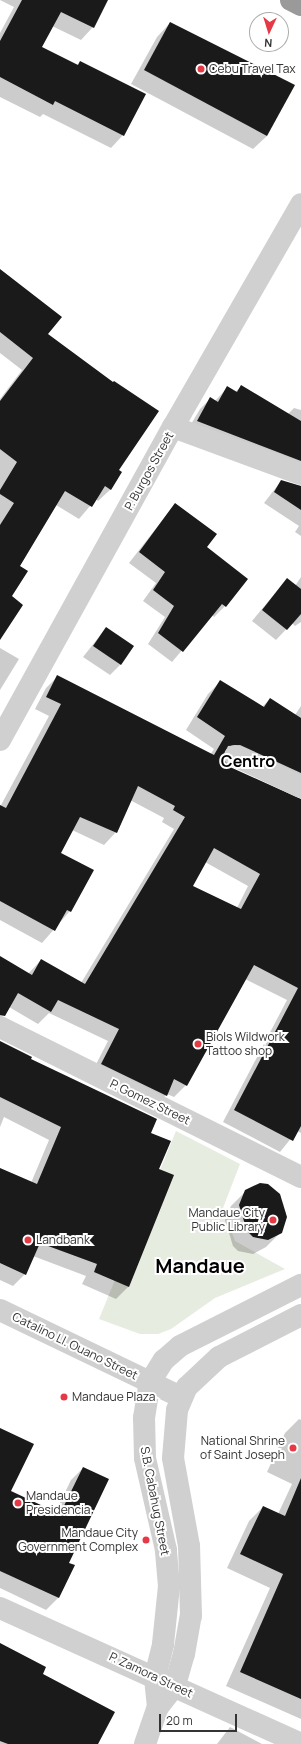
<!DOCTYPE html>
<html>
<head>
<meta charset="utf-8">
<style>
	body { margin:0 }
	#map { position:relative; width:301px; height:1744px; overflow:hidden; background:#fff; font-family:Manrope,sans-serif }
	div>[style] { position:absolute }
	.green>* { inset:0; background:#e6ecdf }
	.shadow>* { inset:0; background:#0003 }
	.building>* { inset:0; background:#1a1a1a }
	.minor>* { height:22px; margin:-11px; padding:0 11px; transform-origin:11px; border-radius:11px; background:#d0d0d0 }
	.highway>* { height:22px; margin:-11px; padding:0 11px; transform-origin:11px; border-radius:11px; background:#9a9a9a }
	.dots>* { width:11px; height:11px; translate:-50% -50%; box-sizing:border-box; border:2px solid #fff; border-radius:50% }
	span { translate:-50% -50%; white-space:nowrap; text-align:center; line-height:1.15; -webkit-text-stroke:4px #fff; paint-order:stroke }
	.poi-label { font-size:12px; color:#333 }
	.left { translate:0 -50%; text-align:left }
	.right { translate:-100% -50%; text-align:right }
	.street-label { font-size:12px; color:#333 }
	.district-label { font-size:16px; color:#000; font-weight:700 }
	.town-label { font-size:20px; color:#000; font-weight:700 }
	.north { position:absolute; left:249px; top:12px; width:40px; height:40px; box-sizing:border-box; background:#fff; border:1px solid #adadad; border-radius:50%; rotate:184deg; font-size:11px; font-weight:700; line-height:16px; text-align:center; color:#333 }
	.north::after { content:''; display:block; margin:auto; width:14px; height:18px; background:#e63946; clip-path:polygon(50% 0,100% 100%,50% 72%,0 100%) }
	.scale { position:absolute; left:159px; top:1714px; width:78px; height:18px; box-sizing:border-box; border:2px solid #333; border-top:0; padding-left:5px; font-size:12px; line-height:14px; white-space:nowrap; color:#333; -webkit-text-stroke:3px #fff; paint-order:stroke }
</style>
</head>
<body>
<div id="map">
	<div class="green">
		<i style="clip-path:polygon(176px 1131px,240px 1164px,223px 1208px,235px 1241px,285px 1269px,215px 1298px,171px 1329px,158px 1334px,140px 1334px,99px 1319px)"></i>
	</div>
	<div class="shadow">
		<i style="clip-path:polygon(0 0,107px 0,93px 27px,81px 40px,52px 26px,40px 47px,77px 65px,80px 62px,123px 135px,111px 148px,43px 114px,40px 117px,0 97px,0 33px,14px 7px)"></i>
		<i style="clip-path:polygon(170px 23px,267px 136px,253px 149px,131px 84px,157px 37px)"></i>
		<i style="clip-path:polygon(0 270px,47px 334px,118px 471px,111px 489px,98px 501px,96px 499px,79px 519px,56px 505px,19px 566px,0 638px,0 399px,22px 370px,0 353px)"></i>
		<i style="clip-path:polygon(241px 387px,288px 414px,294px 408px,301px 410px,301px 480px,187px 431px,200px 409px,210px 399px,215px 401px,227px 388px,235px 392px)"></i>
		<i style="clip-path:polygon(281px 481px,301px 486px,301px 536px,295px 532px,299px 526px,264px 503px)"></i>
		<i style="clip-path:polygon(175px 504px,205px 547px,246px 579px,225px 606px,214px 617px,212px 615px,172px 662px,148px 644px,165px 617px,143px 601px,156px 583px,129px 563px)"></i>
		<i style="clip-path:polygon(301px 577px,301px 622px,295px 626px,292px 623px,276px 640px,252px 621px,287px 579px,295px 586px)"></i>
		<i style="clip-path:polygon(106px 628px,120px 665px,110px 675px,83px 657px)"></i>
		<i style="clip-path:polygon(0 648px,19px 659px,0 690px)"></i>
		<i style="clip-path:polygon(evenodd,58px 676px,210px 755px,214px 749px,186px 730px,208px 694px,220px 682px,262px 707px,270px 699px,295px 715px,301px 706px,301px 798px,228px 756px,223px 757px,224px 763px,229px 768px,296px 799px,301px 799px,301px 1133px,297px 1131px,280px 1152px,223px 1122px,287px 1000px,245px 979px,186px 1085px,174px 1097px,167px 1094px,154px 1108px,90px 1076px,108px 1041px,49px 1013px,38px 1024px,9px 1007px,0 1019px,0 957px,28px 974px,41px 960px,81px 983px,174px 829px,162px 822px,164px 818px,130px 800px,116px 832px,104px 845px,72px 830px,59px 853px,70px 911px,42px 943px,0 920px,0 807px,49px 716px,35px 709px,46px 688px,58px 676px,205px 862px,248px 886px,237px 908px,191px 886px,205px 862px)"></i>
		<i style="clip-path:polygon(0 1042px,150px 1134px,158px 1169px,128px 1287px,116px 1299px,82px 1284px,86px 1276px,33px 1256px,25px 1274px,13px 1286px,0 1280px,0 1169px,31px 1183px,49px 1140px,4px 1117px,0 1127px)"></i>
		<i style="clip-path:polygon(246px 1191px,281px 1232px,266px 1247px,253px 1254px,238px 1251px,233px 1246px,225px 1220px,231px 1206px)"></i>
		<i style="clip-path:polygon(299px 1419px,301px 1420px,301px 1719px,226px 1686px,270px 1588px,227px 1568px,249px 1521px,263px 1507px,278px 1514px,292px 1484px,267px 1472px,285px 1433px)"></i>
		<i style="clip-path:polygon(0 1436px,10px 1492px,55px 1513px,71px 1480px,83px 1468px,68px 1563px,73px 1565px,58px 1598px,46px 1610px,0 1588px)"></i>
		<i style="clip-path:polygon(0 1645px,41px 1674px,113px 1713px,98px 1744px,0 1744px)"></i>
		<i style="clip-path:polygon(230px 1727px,262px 1744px,217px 1744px)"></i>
	</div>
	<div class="building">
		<i style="clip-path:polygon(22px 0,108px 0,94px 28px,61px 12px,42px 47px,78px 65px,80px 61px,146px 94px,124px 136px,55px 101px,53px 105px,0 77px,0 41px)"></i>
		<i style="clip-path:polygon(170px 22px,295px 85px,267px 136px,144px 70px)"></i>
		<i style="clip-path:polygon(0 269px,62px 317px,48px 334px,113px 382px,114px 381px,159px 411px,119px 470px,122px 472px,111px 490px,105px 486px,92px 507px,65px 491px,20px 566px,28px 571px,12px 596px,23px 605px,0 640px,0 525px,14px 503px,0 494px,0 490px,17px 462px,0 449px,0 401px,33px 358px,0 332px)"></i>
		<i style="clip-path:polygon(241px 385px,301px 421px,301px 461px,197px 421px,210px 397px,218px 402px,227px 386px,237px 392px)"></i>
		<i style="clip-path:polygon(281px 480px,301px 486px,301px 510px,274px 492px)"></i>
		<i style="clip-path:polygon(175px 503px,217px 534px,207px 547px,248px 579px,226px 607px,222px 604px,183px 652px,158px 633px,174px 606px,153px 590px,165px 572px,139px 552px)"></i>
		<i style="clip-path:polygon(287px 578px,301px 589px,301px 614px,287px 630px,262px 610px)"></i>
		<i style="clip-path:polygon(106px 627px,134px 646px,121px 665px,93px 646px)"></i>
		<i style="clip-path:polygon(evenodd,57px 675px,214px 755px,225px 736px,197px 717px,220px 680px,264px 707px,270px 698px,301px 718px,301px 773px,240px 745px,228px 746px,223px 757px,230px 767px,301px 799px,301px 1126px,293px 1141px,234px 1110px,298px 988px,254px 965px,187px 1086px,174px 1079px,167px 1096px,101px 1064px,119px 1029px,58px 1000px,51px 1012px,18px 993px,5px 1016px,0 1015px,0 956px,32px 975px,41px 959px,85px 984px,185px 817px,173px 810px,175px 806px,138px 786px,117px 833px,80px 817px,61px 853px,94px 870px,71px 912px,67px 910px,55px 931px,0 901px,0 805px,6px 808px,61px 704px,46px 697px,57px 675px,214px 848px,260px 874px,241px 909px,193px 886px,214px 848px)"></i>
		<i style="clip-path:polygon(0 1041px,32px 1057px,31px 1059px,157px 1119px,151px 1133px,171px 1141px,159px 1169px,174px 1175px,129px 1287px,94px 1272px,97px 1264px,40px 1243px,26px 1275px,0 1263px,0 1168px,37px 1184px,61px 1127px,0 1097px)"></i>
		<i style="clip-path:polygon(260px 1183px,268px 1184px,280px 1194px,287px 1217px,282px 1233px,268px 1240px,253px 1237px,247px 1231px,239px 1205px,245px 1190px)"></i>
		<i style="clip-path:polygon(0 1428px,34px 1444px,11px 1491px,60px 1514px,83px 1467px,109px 1479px,69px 1563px,75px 1565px,59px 1598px,0 1571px)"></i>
		<i style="clip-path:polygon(301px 1478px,301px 1699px,240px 1672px,283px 1574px,240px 1554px,263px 1506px,285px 1516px)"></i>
		<i style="clip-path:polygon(0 1643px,46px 1667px,43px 1674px,115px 1712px,98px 1744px,8px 1744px,0 1741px)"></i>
	</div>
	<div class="minor">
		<i style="left:173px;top:427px;width:136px;rotate:20.2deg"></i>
		<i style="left:0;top:740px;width:358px;rotate:-61.1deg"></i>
		<i style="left:173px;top:427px;width:257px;rotate:-60.1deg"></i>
		<i style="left:235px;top:756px;width:73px;rotate:25.2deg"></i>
		<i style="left:0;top:1027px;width:336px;rotate:26.5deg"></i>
		<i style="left:0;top:1310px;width:201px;rotate:25.7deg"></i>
		<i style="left:0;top:1608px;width:330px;rotate:24.3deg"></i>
		<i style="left:158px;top:1707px;width:30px;rotate:-96deg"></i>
		<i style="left:155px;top:1677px;width:34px;rotate:-76deg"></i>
		<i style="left:163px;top:1644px;width:58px;rotate:-84.1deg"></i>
		<i style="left:169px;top:1586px;width:36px;rotate:-95deg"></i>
		<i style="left:166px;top:1550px;width:94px;rotate:-102.9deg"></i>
		<i style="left:145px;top:1458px;width:40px;rotate:-91.4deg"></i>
		<i style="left:144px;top:1418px;width:36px;rotate:-81deg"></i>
		<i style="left:150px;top:1382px;width:26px;rotate:-58deg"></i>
		<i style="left:164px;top:1360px;width:21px;rotate:-41deg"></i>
		<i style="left:180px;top:1346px;width:136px;rotate:-26.8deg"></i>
		<i style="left:145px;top:1744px;width:39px;rotate:-71deg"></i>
		<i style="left:158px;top:1707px;width:28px;rotate:-52deg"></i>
		<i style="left:175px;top:1685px;width:32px;rotate:-74deg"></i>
		<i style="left:184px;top:1654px;width:39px;rotate:-80deg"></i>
		<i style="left:191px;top:1616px;width:70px;rotate:-91.6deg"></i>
		<i style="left:189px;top:1546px;width:89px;rotate:-100.3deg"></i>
		<i style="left:173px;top:1458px;width:48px;rotate:-85.2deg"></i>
		<i style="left:177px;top:1410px;width:25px;rotate:-67deg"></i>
		<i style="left:187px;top:1387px;width:44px;rotate:-43.2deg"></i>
		<i style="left:219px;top:1357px;width:92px;rotate:-27.1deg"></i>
	</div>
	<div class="highway">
		<i style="left:291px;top:0;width:11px;rotate:27deg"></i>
	</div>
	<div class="dots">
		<i style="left:201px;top:69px;background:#e63946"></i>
		<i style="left:198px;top:1044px;background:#e63946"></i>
		<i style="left:273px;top:1220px;background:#e63946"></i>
		<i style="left:28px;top:1240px;background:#e63946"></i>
		<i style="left:64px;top:1397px;background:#e63946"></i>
		<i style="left:293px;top:1448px;background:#e63946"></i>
		<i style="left:18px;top:1503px;background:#e63946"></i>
		<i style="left:146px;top:1540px;background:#e63946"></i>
	</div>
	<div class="poi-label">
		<span class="left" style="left:209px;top:69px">Cebu Travel Tax</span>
		<span class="left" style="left:206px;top:1044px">Biols Wildwork<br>Tattoo shop</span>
		<span class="right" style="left:265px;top:1220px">Mandaue City<br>Public Library</span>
		<span class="left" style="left:36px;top:1240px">Landbank</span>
		<span class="left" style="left:72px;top:1397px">Mandaue Plaza</span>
		<span class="right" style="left:285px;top:1448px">National Shrine<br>of Saint Joseph</span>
		<span class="left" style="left:26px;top:1503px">Mandaue<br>Presidencia</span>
		<span class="right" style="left:138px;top:1540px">Mandaue City<br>Government Complex</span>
	</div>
	<div class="street-label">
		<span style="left:149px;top:471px;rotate:-61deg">P. Burgos Street</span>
		<span style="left:150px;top:1102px;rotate:26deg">P. Gomez Street</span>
		<span style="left:75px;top:1346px;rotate:26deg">Catalino Ll. Ouano Street</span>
		<span style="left:155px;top:1501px;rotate:79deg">S.B. Cabahug Street</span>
		<span style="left:151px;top:1675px;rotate:25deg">P. Zamora Street</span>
	</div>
	<div class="district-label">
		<span style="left:248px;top:761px">Centro</span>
	</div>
	<div class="town-label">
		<span style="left:200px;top:1265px">Mandaue</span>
	</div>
	<div class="north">N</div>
	<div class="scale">20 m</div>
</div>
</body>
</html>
